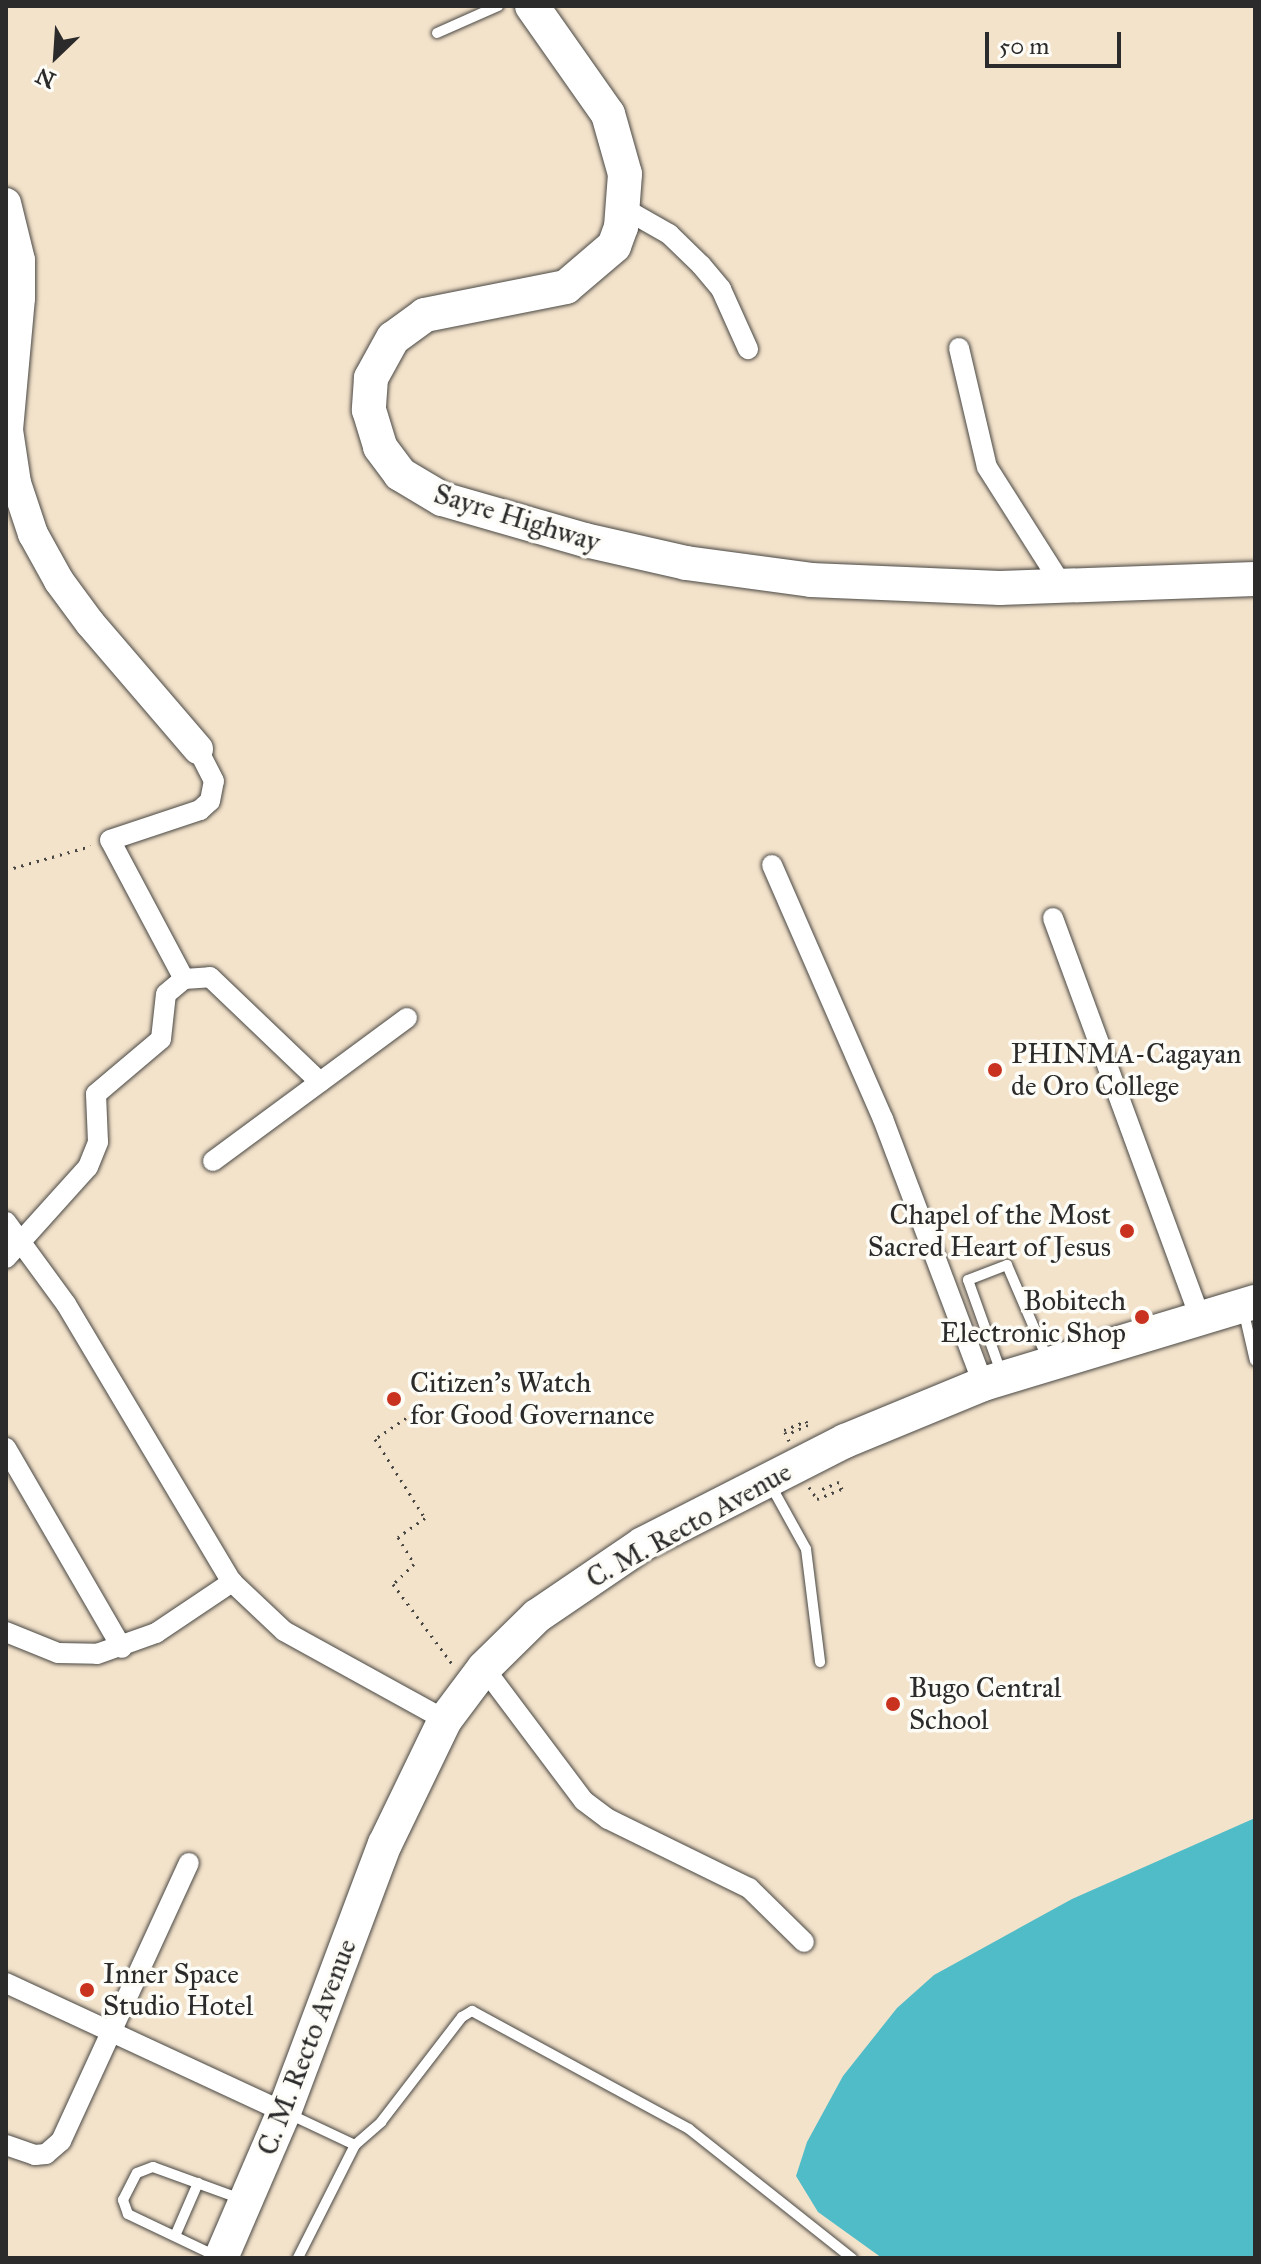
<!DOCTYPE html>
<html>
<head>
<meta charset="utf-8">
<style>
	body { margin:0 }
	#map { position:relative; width:1261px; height:2264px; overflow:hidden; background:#f4e3cb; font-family:"IM FELL Great Primer",serif }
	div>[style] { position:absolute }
	.water>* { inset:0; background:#4fbcc8 }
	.path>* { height:3px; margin-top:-1.5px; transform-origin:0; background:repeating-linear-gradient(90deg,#494743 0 2px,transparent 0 8px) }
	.roads { filter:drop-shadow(0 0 2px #494743) drop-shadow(0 0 2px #494743) }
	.service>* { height:10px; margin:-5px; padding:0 5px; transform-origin:5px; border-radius:5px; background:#fff }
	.minor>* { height:20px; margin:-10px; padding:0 10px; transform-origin:10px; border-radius:10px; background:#fff }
	.secondary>* { height:30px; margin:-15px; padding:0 15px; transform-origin:15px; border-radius:15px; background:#fff }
	.trunk>* { height:34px; margin:-17px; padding:0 17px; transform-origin:17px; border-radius:17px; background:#fff }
	.dots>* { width:22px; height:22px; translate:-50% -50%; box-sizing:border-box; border:4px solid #fdfcf7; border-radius:50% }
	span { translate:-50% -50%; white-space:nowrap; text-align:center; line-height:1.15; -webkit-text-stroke:7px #fdfcf7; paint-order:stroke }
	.street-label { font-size:28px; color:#2b2b2b }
	.poi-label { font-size:28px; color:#2b2b2b }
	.left { translate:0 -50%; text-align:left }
	.right { translate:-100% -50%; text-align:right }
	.frame { position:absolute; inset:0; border:8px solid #2b2b2b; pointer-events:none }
	.north { position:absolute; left:16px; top:16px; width:80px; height:80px; -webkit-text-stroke:6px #fdfcf7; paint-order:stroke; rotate:205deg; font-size:22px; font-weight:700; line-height:32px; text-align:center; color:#2b2b2b }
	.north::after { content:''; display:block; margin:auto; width:28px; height:36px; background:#2b2b2b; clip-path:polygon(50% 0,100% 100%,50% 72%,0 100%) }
	.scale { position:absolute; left:985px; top:32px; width:136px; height:36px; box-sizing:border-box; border:4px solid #2b2b2b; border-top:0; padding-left:10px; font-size:24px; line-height:28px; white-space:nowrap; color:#2b2b2b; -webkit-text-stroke:6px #fdfcf7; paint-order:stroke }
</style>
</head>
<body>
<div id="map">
	<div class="water">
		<i style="clip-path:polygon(1255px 1818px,1255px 2258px,882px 2258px,818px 2212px,796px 2176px,807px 2142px,843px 2076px,897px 2008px,934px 1975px,1072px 1899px)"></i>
	</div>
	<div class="path">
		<i style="left:6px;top:870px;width:88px;rotate:-15.8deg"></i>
		<i style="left:406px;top:1418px;width:37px;rotate:146deg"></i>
		<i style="left:375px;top:1439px;width:93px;rotate:57.7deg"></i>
		<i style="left:425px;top:1518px;width:33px;rotate:145deg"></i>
		<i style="left:398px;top:1537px;width:31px;rotate:59deg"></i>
		<i style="left:414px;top:1564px;width:29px;rotate:136deg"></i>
		<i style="left:393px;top:1584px;width:101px;rotate:53.5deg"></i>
		<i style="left:789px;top:1441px;width:12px;rotate:-114deg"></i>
		<i style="left:784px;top:1430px;width:24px;rotate:-22deg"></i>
		<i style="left:806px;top:1421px;width:4px;rotate:63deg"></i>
		<i style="left:808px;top:1425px;width:20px;rotate:156deg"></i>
		<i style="left:809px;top:1487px;width:14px;rotate:56deg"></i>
		<i style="left:817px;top:1499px;width:27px;rotate:-22deg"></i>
		<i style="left:842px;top:1489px;width:8px;rotate:-113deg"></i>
		<i style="left:839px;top:1482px;width:21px;rotate:157deg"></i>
	</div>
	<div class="roads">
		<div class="service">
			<i style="left:437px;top:33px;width:67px;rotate:-23.9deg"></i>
			<i style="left:1243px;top:1309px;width:53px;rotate:77deg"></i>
			<i style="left:1002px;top:1375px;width:101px;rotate:-109.7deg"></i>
			<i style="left:968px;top:1280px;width:42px;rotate:-21deg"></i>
			<i style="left:1007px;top:1265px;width:101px;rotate:66.7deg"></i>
			<i style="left:770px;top:1484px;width:74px;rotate:61deg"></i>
			<i style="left:806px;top:1549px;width:114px;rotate:82.9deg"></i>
			<i style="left:287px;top:2113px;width:75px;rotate:25.2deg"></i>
			<i style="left:355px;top:2145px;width:127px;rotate:116.8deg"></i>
			<i style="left:355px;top:2145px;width:35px;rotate:-41deg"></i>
			<i style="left:381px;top:2122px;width:133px;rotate:-52.4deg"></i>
			<i style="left:462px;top:2017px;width:12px;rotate:-31deg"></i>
			<i style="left:472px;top:2011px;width:247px;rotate:28.5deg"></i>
			<i style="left:689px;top:2129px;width:208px;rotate:38.4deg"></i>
			<i style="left:175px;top:2236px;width:58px;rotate:-66.5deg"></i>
			<i style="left:218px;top:2257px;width:100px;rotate:-154.5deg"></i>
			<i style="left:128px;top:2214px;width:15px;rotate:-110deg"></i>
			<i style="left:123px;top:2200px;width:30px;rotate:-63deg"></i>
			<i style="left:137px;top:2173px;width:17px;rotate:-21deg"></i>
			<i style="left:153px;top:2167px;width:94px;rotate:20deg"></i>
		</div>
		<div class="minor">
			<i style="left:625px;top:209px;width:51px;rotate:29.6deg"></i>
			<i style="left:669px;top:234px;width:45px;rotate:44.1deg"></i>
			<i style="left:701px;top:265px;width:31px;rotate:50deg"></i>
			<i style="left:721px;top:289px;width:66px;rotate:65.8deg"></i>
			<i style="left:959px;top:348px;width:122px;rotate:76.8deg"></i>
			<i style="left:987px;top:467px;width:140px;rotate:57.6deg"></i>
			<i style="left:772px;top:865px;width:277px;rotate:66.4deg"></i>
			<i style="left:883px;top:1119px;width:283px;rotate:69.3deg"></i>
			<i style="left:1053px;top:918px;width:425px;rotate:69.8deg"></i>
			<i style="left:184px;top:979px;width:157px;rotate:-118deg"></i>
			<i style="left:110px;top:840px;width:95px;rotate:-18.4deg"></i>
			<i style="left:200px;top:810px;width:13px;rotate:-42deg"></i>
			<i style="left:210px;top:801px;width:20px;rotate:-79deg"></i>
			<i style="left:214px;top:781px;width:36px;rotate:-117deg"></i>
			<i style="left:213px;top:1161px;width:241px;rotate:-36.4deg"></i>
			<i style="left:6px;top:1222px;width:102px;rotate:53.8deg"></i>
			<i style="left:66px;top:1304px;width:324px;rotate:59.2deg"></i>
			<i style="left:232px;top:1582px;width:71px;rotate:43.3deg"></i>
			<i style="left:284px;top:1631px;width:184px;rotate:28.9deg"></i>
			<i style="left:6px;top:1258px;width:122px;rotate:-48deg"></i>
			<i style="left:88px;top:1167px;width:27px;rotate:-68deg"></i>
			<i style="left:98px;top:1142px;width:48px;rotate:-92.4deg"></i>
			<i style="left:96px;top:1094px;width:85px;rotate:-40.2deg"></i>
			<i style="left:161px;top:1039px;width:45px;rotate:-83.7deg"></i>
			<i style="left:166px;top:994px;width:23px;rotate:-40deg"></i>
			<i style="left:184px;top:979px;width:26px;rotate:-4deg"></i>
			<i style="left:210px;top:977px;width:152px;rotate:43.7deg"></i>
			<i style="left:6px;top:1448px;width:231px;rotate:59.9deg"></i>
			<i style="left:6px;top:1632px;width:56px;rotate:22deg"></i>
			<i style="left:58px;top:1653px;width:39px;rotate:1deg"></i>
			<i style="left:97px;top:1654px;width:63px;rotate:-19.6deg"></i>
			<i style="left:156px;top:1633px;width:92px;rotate:-33.9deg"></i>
			<i style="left:484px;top:1668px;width:166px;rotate:53.1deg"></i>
			<i style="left:584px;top:1801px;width:30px;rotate:37deg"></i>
			<i style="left:608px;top:1819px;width:157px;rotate:26.1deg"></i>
			<i style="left:749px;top:1888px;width:77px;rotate:44.5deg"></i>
			<i style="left:6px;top:1983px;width:306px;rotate:24.9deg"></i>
			<i style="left:6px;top:2145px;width:31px;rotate:19deg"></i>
			<i style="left:35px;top:2155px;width:11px;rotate:-5deg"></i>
			<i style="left:46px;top:2154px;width:20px;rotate:-41deg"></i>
			<i style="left:61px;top:2141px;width:306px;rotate:-65.3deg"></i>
		</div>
		<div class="secondary">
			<i style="left:6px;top:203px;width:59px;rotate:76.2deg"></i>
			<i style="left:20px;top:260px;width:38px;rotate:90deg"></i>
			<i style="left:20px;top:298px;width:133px;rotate:95.2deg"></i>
			<i style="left:8px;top:430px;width:54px;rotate:81.4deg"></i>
			<i style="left:16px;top:483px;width:54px;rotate:71.6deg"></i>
			<i style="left:33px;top:534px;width:54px;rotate:61deg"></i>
			<i style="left:59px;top:581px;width:52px;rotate:53.6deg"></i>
			<i style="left:90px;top:623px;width:166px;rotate:49.4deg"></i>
		</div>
		<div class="trunk">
			<i style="left:532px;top:6px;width:132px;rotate:54.9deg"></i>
			<i style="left:608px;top:114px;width:62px;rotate:74.2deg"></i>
			<i style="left:625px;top:174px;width:53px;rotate:94.3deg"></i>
			<i style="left:621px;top:227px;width:20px;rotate:110deg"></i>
			<i style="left:614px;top:246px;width:63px;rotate:139.5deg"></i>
			<i style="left:566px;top:287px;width:144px;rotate:168.8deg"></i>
			<i style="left:425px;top:315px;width:39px;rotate:144deg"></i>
			<i style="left:393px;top:338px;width:46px;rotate:118.8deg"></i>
			<i style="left:371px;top:378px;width:32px;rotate:94deg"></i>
			<i style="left:369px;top:410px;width:39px;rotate:73deg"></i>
			<i style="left:380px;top:447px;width:34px;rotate:53deg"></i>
			<i style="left:400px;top:474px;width:49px;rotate:30.8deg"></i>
			<i style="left:442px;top:499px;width:149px;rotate:16deg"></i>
			<i style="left:585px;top:540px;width:104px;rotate:12.8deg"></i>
			<i style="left:686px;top:563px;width:126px;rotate:7.7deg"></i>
			<i style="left:811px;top:580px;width:189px;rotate:2.4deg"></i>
			<i style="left:1000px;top:588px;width:255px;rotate:-2deg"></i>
			<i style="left:221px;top:2258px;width:159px;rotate:-66.7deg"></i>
			<i style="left:284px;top:2112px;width:286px;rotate:-69.4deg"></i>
			<i style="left:385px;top:1844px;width:138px;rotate:-64.2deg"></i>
			<i style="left:445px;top:1720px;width:65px;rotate:-53.1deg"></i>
			<i style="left:484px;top:1668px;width:74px;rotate:-44.5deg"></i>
			<i style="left:537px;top:1616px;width:128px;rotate:-34.2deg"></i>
			<i style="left:643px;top:1544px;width:227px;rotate:-27deg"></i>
			<i style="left:845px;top:1441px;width:149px;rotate:-22.4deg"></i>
			<i style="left:983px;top:1384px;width:284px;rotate:-16.8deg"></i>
		</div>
	</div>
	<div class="dots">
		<i style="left:995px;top:1070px;background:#c8321e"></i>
		<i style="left:1127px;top:1231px;background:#c8321e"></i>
		<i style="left:1142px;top:1317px;background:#c8321e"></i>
		<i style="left:394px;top:1399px;background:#c8321e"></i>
		<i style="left:893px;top:1704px;background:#c8321e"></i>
		<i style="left:87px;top:1990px;background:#c8321e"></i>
	</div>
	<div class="street-label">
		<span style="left:517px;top:518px;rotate:17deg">Sayre Highway</span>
		<span style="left:689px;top:1525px;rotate:-29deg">C. M. Recto Avenue</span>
		<span style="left:307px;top:2047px;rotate:-69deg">C. M. Recto Avenue</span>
	</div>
	<div class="poi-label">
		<span class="left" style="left:1011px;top:1070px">PHINMA-Cagayan<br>de Oro College</span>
		<span class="right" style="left:1111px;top:1231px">Chapel of the Most<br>Sacred Heart of Jesus</span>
		<span class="right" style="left:1126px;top:1317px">Bobitech<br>Electronic Shop</span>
		<span class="left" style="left:410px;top:1399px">Citizen's Watch<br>for Good Governance</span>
		<span class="left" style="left:909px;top:1704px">Bugo Central<br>School</span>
		<span class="left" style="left:103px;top:1990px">Inner Space<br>Studio Hotel</span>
	</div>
	<div class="frame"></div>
	<div class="north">N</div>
	<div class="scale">50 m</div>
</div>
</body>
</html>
